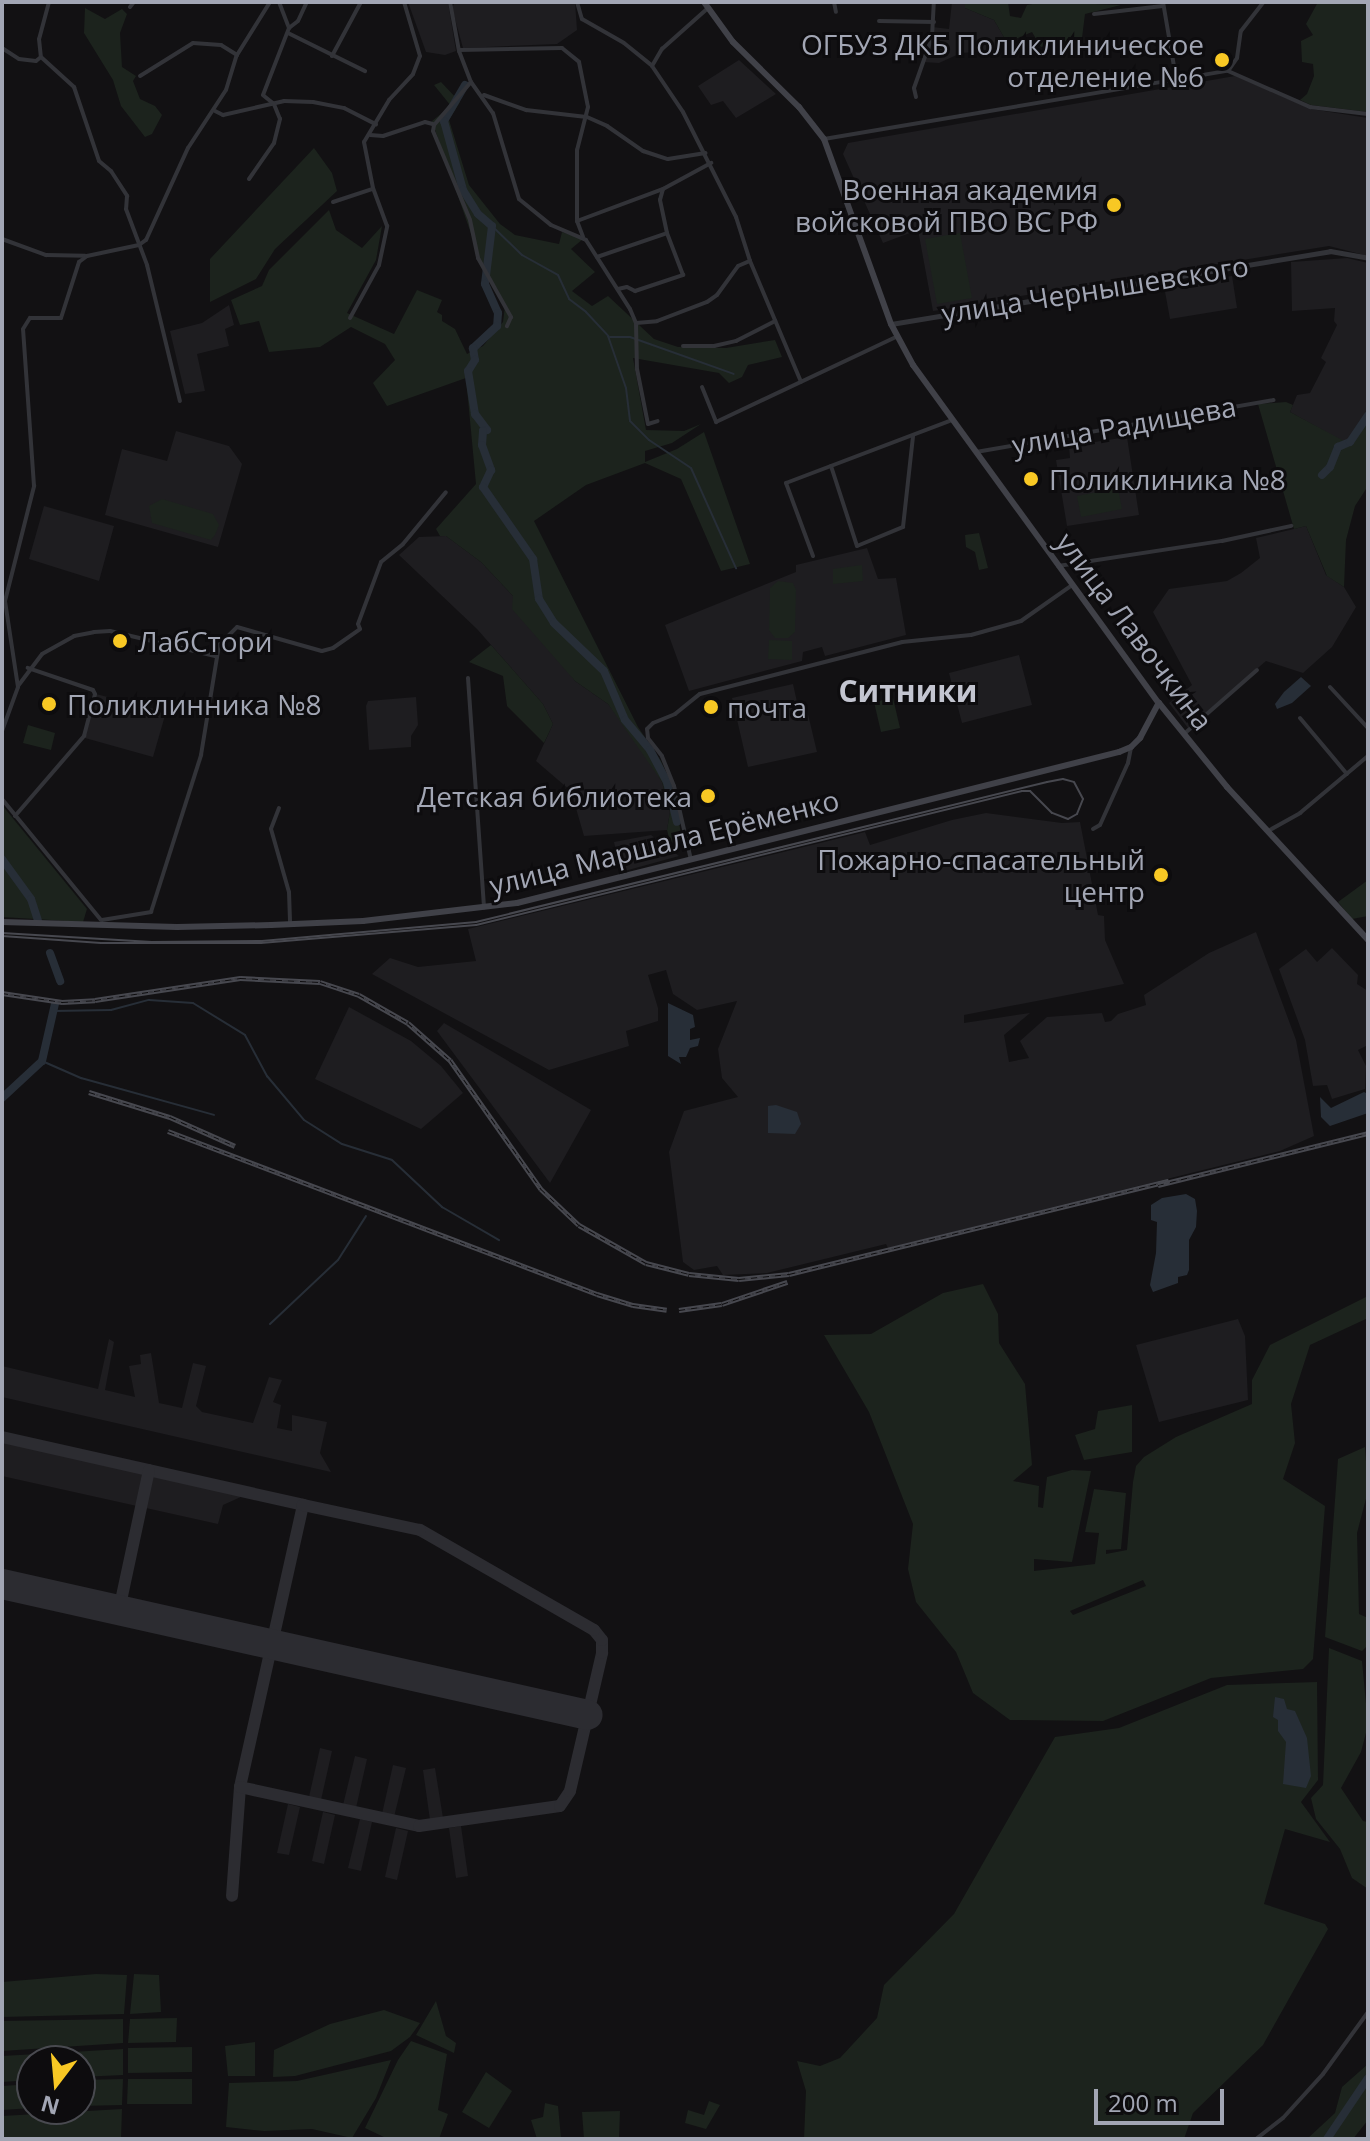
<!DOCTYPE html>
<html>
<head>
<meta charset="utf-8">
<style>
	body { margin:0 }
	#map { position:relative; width:1370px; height:2141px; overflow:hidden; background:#121113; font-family:"Open Sans",sans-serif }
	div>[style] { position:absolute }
	.built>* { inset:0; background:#1e1d20 }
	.green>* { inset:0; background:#1c231d }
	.water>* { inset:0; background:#272e37 }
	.stream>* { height:2px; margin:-1px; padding:0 1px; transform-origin:1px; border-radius:1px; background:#272e37 }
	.river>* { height:8px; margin:-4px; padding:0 4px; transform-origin:4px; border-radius:4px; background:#272e37 }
	.taxiway>* { height:12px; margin:-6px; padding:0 6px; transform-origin:6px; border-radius:6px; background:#2c2c31 }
	.runway>* { height:30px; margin:-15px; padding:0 15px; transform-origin:15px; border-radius:15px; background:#2c2c31 }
	.minor>* { height:4px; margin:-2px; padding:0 2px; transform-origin:2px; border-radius:2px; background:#323338 }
	.tertiary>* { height:5px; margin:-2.5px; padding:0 2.5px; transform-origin:2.5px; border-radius:2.5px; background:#323338 }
	.secondary>* { height:6px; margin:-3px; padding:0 3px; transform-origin:3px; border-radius:3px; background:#404148 }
	.tram>* { height:2px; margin:-1px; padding:0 1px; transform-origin:1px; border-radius:1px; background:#47484f }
	.rail>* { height:5px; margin-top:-2.5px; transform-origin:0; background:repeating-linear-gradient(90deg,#0d0c0e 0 6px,#47484f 0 12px); box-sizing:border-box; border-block:2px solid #47484f }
	.dots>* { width:22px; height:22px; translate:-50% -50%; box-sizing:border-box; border:4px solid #0d0c0e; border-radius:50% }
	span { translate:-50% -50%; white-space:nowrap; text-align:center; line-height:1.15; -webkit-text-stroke:6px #0d0c0e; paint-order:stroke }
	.poi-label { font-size:28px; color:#a2a6b4 }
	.right { translate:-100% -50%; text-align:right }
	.left { translate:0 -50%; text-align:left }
	.street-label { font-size:28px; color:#a2a6b4 }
	.neighbourhood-label { font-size:30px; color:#c3c5d0; font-weight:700 }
	.frame { position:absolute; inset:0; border:4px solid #a2a6b4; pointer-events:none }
	.north { position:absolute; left:16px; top:2045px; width:80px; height:80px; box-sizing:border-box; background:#0d0c0e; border:2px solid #494a50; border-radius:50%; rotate:196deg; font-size:22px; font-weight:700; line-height:32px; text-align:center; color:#a2a6b4 }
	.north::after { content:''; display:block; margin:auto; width:28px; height:36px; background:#f8c824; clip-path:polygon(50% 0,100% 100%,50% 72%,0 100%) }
	.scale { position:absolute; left:1094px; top:2089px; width:130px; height:36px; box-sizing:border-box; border:4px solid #a2a6b4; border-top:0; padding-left:10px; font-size:24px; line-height:28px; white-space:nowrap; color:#a2a6b4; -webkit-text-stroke:6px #0d0c0e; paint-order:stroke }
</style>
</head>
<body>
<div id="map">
	<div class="built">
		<i style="clip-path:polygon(408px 2px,448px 2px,456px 51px,445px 55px,426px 52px)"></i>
		<i style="clip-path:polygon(455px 2px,575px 2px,577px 30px,557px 44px,463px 48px,452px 8px)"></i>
		<i style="clip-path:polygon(952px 2px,965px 2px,965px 8px,994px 20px,1005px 39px,1002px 50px,961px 53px,939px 63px,923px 62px,932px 27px,949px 29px)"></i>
		<i style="clip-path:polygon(739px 60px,776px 94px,736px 118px,723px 101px,711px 105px,698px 86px)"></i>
		<i style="clip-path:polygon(1235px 76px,1311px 109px,1368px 118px,1368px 256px,1329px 246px,1009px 298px,1005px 294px,999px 301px,933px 311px,918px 230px,883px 243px,843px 154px,848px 143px)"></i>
		<i style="clip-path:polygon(1347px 258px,1368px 263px,1368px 409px,1353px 435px,1344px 442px,1290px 412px,1297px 395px,1310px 393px,1326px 362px,1321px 358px,1337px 325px,1334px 321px,1335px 308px,1292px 311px,1291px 262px)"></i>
		<i style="clip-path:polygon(1232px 276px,1237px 308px,1170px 319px,1164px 286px)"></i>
		<i style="clip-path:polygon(229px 305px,234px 325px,225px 329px,229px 346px,197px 354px,205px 391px,185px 394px,170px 331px,202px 323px)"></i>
		<i style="clip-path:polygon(176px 431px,229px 446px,242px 464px,218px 547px,105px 515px,122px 449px,167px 461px)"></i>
		<i style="clip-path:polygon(1127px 437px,1139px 515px,1067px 526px,1056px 460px,1070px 458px,1069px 446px)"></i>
		<i style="clip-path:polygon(44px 506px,114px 526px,99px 581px,29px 559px)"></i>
		<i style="clip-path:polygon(1306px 526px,1326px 575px,1344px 587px,1356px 607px,1332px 647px,1303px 673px,1266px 661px,1188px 728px,1169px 703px,1192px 685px,1153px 612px,1169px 589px,1227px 581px,1241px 573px,1260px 558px,1256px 538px)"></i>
		<i style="clip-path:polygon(446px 536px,481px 562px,513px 596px,575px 681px,608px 704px,642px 748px,662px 782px,670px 812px,667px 830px,584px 836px,571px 791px,536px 761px,553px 724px,543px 704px,477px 629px,399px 555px,419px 537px)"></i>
		<i style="clip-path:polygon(867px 548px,878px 579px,896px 578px,906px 635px,825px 656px,822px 647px,803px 652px,802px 661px,689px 691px,665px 625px,796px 572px,796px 565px)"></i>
		<i style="clip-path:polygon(1019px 655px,1032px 705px,962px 723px,949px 673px)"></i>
		<i style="clip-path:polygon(793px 684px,799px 711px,807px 710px,817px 752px,748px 767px,732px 698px)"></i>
		<i style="clip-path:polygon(96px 694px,166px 712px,153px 757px,85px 738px)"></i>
		<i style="clip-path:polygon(416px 697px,418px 725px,411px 736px,411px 747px,369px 750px,366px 706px,368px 701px)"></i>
		<i style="clip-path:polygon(986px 813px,1062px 823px,1080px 822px,1098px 915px,1104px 916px,1105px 940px,1124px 984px,964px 1015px,964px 1023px,1030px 1013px,1004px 1035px,1009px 1062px,1029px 1058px,1020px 1041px,1047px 1017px,1102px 1013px,1105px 1022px,1111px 1021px,1118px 1014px,1146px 1005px,1144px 995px,1209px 953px,1256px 932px,1296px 1040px,1314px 1136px,1280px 1151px,888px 1248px,886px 1244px,767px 1273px,723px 1275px,717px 1266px,694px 1270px,683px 1262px,669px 1152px,684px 1111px,738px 1097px,722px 1078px,718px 1049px,737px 1001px,697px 1010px,673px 994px,666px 970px,648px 975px,658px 1008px,658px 1021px,626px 1031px,629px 1046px,549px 1070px,372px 974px,390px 958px,418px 967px,476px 961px,468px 929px,865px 832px,870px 845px,952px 820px)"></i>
		<i style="clip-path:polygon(651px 835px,679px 856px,621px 872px,614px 842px)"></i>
		<i style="clip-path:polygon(1332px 948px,1358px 975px,1357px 984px,1368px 991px,1368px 1045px,1358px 1050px,1366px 1066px,1365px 1089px,1332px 1099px,1327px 1085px,1313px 1086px,1305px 1040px,1279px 969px,1306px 949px,1317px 962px)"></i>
		<i style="clip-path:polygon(349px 1007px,411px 1041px,441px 1066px,463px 1093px,421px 1129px,315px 1079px)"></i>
		<i style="clip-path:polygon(444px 1023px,591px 1110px,550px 1183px,437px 1031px)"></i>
		<i style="clip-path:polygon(1238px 1319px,1245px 1336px,1248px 1400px,1159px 1422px,1136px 1345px)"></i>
		<i style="clip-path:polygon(109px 1339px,114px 1342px,105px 1390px,135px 1397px,129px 1366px,141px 1364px,140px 1355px,151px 1353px,159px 1403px,182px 1408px,193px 1363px,206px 1366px,196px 1406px,202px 1412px,253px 1423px,269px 1377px,282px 1380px,273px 1402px,281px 1405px,277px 1428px,292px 1431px,292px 1415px,327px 1422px,320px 1453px,331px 1472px,2px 1397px,2px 1366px,98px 1389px)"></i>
		<i style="clip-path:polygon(2px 1442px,243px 1496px,223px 1505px,218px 1524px,2px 1476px)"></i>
		<i style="clip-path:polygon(320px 1748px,332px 1751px,321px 1800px,309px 1797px)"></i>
		<i style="clip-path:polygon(355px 1756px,367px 1759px,356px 1808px,343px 1805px)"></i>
		<i style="clip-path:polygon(393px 1765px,406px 1768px,394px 1817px,382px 1814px)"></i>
		<i style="clip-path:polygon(435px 1768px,443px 1818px,430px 1820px,423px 1770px)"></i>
		<i style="clip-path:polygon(288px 1804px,300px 1807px,289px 1855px,277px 1853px)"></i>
		<i style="clip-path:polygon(323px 1812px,335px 1815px,324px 1864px,312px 1861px)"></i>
		<i style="clip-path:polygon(360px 1819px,372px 1822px,361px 1871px,348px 1868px)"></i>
		<i style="clip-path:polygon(461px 1826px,468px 1876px,456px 1878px,449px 1828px)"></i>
		<i style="clip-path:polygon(396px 1828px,408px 1831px,397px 1880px,385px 1877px)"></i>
	</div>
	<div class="green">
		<i style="clip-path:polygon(965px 2px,1008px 2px,1010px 16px,1021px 18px,1027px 5px,1043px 2px,1121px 5px,1085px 14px,1082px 38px,1041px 47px,1032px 32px,1011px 41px,1005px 39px,994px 20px,965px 8px)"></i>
		<i style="clip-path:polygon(1318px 2px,1368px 2px,1368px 112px,1311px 105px,1300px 100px,1307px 94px,1314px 76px,1313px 64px,1302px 62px,1301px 41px,1313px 35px,1306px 24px)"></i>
		<i style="clip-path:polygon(85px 8px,105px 19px,122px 9px,127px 14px,120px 33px,122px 67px,136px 76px,133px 81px,140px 99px,155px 106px,162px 115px,152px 134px,145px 137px,121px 106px,113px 80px,84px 33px)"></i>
		<i style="clip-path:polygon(441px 82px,460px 102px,449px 120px,469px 185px,500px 224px,515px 235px,559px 244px,562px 232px,583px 239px,571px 249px,595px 272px,572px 291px,592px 306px,608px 296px,654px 339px,678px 347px,726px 348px,775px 340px,782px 357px,748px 365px,742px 377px,729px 383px,719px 373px,633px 358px,646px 430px,684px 431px,701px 424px,672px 443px,645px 451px,645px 462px,677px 449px,704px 432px,750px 564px,721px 571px,681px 479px,645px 463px,586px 485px,534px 521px,638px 727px,661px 761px,673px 789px,683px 845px,670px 842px,667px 830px,670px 812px,662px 782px,608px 704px,575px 681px,512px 609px,513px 596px,481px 562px,446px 536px,440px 536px,436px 529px,476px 484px,466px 378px,387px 406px,373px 383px,395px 360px,385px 344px,351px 327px,320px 347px,269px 352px,259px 321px,240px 325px,231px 300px,262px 286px,269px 270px,329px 210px,336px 230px,362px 248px,382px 226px,376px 260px,347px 313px,394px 334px,417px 290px,442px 300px,437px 312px,442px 315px,442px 321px,455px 329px,467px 354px,483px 346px,503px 322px,505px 306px,497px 288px,485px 274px,432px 121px,451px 106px,434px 85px)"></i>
		<i style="clip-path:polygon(314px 148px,332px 173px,337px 191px,275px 249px,256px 279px,210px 302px,210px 259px)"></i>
		<i style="clip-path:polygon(960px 233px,972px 298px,937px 304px,925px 239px)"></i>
		<i style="clip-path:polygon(1286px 402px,1293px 405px,1290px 412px,1344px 441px,1353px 435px,1368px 408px,1368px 486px,1355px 506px,1346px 540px,1344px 587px,1327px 576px,1306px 526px,1294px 529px,1258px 404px)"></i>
		<i style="clip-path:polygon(1118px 488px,1122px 509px,1081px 517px,1077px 496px)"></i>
		<i style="clip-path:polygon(162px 499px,213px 514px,219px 525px,215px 535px,211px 540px,152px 523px,149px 506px)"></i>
		<i style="clip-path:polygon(979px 533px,988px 568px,979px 570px,975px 552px,966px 547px,965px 535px)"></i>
		<i style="clip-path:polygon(862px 565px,863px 581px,833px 584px,833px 569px)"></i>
		<i style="clip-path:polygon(778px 581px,793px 583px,796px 590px,795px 632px,788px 638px,775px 638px,769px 630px,770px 588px)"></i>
		<i style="clip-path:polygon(769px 640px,792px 641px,792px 660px,768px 659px)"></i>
		<i style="clip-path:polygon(491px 645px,543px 704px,553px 724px,544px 743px,507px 706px,503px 676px,469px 662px)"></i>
		<i style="clip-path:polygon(893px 698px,900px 728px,881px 732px,874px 702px)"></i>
		<i style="clip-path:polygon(28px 725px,55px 733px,51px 750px,23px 743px)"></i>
		<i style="clip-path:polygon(2px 805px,87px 909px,83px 922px,2px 917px)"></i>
		<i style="clip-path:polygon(1368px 880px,1368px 916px,1352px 919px,1338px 902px)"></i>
		<i style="clip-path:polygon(evenodd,983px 1284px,998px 1314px,999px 1343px,1025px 1384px,1032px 1465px,1013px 1481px,1039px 1486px,1038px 1507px,1043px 1508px,1047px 1477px,1072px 1470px,1091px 1471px,1072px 1562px,1034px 1559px,1034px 1571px,1095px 1564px,1099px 1533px,1085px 1532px,1094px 1489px,1126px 1493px,1121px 1549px,1106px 1550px,1106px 1554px,1127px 1550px,1133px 1482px,1136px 1466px,1144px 1457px,1176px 1437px,1252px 1404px,1252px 1380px,1270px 1345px,1368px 1296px,1368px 1318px,1310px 1345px,1291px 1404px,1295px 1443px,1283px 1479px,1325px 1506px,1313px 1659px,1303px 1669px,1211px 1678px,1103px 1721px,1010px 1720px,973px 1693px,956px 1652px,916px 1602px,908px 1569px,913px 1524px,869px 1412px,824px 1335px,871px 1334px,943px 1293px,983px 1284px,1143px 1580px,1146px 1586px,1073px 1615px,1070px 1611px,1143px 1580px)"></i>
		<i style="clip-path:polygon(1132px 1405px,1132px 1452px,1084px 1460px,1075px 1435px,1095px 1429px,1098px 1411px)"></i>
		<i style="clip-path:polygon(1365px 1447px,1368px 1491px,1357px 1533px,1359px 1614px,1368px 1618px,1368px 1645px,1362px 1651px,1325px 1637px,1338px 1459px)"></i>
		<i style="clip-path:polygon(1329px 1648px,1362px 1661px,1368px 1725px,1361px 1752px,1341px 1788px,1363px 1821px,1368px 1822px,1368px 1889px,1352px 1878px,1340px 1849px,1316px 1819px,1311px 1798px,1323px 1785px)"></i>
		<i style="clip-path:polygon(1317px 1682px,1318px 1780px,1301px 1802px,1330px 1842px,1285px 1829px,1264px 1904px,1325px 1924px,1328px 1929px,1263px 2045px,1193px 2113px,1184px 2139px,804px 2139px,806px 2091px,797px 2061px,820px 2066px,840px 2058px,877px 2018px,884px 1985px,954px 1914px,1055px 1737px,1119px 1728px,1227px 1685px)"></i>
		<i style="clip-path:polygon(96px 1974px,127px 1975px,124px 2014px,2px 2017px,2px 1982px)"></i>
		<i style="clip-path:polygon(134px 1974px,159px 1975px,161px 2012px,130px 2014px)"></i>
		<i style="clip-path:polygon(436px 2001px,446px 2036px,456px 2043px,454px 2053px,416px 2035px)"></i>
		<i style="clip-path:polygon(384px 2010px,420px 2023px,410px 2037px,391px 2051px,295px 2076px,273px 2077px,274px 2050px,330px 2024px)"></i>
		<i style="clip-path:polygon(177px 2018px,176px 2042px,128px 2043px,130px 2019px)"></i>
		<i style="clip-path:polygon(123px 2019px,123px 2043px,2px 2051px,2px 2021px)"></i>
		<i style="clip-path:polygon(411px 2041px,447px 2054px,438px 2110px,448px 2114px,439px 2139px,388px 2139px,365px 2128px,398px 2060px)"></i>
		<i style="clip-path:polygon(255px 2042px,255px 2076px,228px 2076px,225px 2046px)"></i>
		<i style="clip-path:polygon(192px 2047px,192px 2072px,128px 2073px,128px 2048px)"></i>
		<i style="clip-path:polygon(123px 2049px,123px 2075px,80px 2077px,80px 2061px,32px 2061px,32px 2080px,2px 2082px,2px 2056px)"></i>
		<i style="clip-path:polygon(391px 2060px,376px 2098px,352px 2138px,312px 2129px,264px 2131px,226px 2127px,229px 2083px,297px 2081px)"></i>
		<i style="clip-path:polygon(1368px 2064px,1368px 2120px,1353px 2139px,1307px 2139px,1335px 2113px,1342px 2087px)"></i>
		<i style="clip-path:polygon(486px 2072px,512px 2091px,489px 2128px,462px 2112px)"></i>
		<i style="clip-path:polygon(123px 2079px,122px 2105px,80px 2106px,80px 2080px)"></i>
		<i style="clip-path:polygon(128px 2079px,192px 2079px,192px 2104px,127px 2104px)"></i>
		<i style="clip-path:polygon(32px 2084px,32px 2108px,2px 2110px,2px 2086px)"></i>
		<i style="clip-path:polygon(709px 2101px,720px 2105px,706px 2129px,685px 2123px,688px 2110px,704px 2115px)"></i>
		<i style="clip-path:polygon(545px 2103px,558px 2106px,561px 2138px,537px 2139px,531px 2120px,543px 2117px)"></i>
		<i style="clip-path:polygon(122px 2109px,121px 2139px,2px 2139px,2px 2116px)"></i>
		<i style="clip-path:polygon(620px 2111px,619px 2139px,584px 2139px,582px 2112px)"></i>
	</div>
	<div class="water">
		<i style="clip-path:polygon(1301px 677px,1311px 686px,1292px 703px,1277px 709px,1275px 704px,1284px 692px)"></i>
		<i style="clip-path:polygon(668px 1003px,693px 1015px,695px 1027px,690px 1029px,690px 1040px,700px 1038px,698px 1046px,690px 1048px,686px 1057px,679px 1057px,681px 1064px,668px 1056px)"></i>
		<i style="clip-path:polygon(1364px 1092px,1368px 1094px,1368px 1113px,1330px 1126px,1321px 1117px,1320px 1097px,1331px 1108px)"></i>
		<i style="clip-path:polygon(776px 1105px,797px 1112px,801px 1124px,795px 1134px,768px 1133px,768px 1106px)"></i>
		<i style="clip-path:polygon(1186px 1194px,1195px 1199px,1197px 1211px,1196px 1227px,1189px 1240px,1189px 1270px,1187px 1275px,1178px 1277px,1178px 1283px,1153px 1292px,1150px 1285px,1156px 1253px,1157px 1222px,1151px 1220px,1151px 1205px,1162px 1198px)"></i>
		<i style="clip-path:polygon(1275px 1697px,1284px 1699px,1287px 1709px,1295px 1711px,1307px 1738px,1311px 1776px,1306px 1788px,1283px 1784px,1286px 1742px,1278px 1731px,1278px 1720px,1273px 1717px)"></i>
	</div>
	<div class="stream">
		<i style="left:492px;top:226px;width:42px;rotate:44deg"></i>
		<i style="left:522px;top:255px;width:41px;rotate:29.1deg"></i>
		<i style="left:558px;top:275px;width:26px;rotate:65deg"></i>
		<i style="left:569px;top:299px;width:21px;rotate:37deg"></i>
		<i style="left:586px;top:312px;width:33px;rotate:47deg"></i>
		<i style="left:608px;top:336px;width:55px;rotate:70.9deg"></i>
		<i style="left:626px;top:388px;width:33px;rotate:83deg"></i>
		<i style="left:630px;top:421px;width:27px;rotate:45deg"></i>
		<i style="left:649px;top:440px;width:50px;rotate:33.7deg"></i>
		<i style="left:691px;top:468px;width:110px;rotate:65.8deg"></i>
		<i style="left:610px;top:337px;width:20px"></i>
		<i style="left:630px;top:337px;width:110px;rotate:19.6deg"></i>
		<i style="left:53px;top:1011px;width:58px;rotate:-1deg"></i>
		<i style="left:111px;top:1010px;width:39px;rotate:-15deg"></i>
		<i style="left:149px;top:1000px;width:44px;rotate:3.9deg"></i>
		<i style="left:193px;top:1003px;width:61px;rotate:31.6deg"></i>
		<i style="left:245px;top:1035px;width:47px;rotate:61.8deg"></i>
		<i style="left:267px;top:1076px;width:57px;rotate:49.9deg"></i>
		<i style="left:304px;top:1120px;width:45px;rotate:32.3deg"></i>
		<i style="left:342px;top:1144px;width:52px;rotate:17.7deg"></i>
		<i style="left:392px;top:1160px;width:69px;rotate:43.2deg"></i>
		<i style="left:442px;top:1207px;width:66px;rotate:30.1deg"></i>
		<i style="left:42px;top:1061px;width:43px;rotate:23.6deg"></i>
		<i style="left:81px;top:1078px;width:138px;rotate:15.5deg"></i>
		<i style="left:270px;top:1324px;width:93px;rotate:-43.3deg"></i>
		<i style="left:338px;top:1260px;width:52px;rotate:-57.5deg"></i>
	</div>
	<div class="river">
		<i style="left:465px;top:85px;width:42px;rotate:120.3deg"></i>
		<i style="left:444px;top:121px;width:72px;rotate:74.6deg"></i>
		<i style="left:463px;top:190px;width:28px;rotate:58deg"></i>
		<i style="left:478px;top:214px;width:18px;rotate:41deg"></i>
		<i style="left:492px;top:226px;width:58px;rotate:96.9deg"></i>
		<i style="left:485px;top:284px;width:32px;rotate:66deg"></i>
		<i style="left:498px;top:313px;width:13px;rotate:94deg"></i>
		<i style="left:497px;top:326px;width:33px;rotate:137deg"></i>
		<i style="left:473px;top:348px;width:12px;rotate:81deg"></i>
		<i style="left:475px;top:360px;width:13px;rotate:122deg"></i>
		<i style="left:468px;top:371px;width:44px;rotate:80.8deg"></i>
		<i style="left:475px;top:414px;width:20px;rotate:53deg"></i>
		<i style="left:487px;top:430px;width:4px;rotate:166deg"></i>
		<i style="left:483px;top:431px;width:14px;rotate:94deg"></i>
		<i style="left:482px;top:445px;width:27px;rotate:70deg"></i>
		<i style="left:491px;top:470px;width:19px;rotate:115deg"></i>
		<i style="left:483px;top:487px;width:88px;rotate:55.2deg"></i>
		<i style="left:533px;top:559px;width:40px;rotate:81.5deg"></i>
		<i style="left:539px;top:599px;width:28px;rotate:58deg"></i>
		<i style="left:554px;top:623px;width:69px;rotate:43.8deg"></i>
		<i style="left:604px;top:671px;width:53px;rotate:66.8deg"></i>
		<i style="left:625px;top:720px;width:39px;rotate:50deg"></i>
		<i style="left:650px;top:750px;width:36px;rotate:62deg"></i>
		<i style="left:667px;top:782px;width:41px;rotate:76deg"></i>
		<i style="left:1322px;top:475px;width:11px;rotate:-45deg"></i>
		<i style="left:1330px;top:467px;width:22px;rotate:-68deg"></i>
		<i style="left:1338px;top:447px;width:13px;rotate:-23deg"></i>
		<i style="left:1350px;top:442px;width:32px;rotate:-56deg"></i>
		<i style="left:2px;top:859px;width:49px;rotate:54.1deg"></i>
		<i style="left:31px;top:899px;width:22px;rotate:72deg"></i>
		<i style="left:50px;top:953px;width:30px;rotate:70deg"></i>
		<i style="left:2px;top:1098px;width:54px;rotate:-42.8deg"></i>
		<i style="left:42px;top:1061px;width:58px;rotate:-77.2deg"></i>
		<i style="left:1327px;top:2139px;width:73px;rotate:-56.1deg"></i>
	</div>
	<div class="taxiway">
		<i style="left:2px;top:1437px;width:309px;rotate:12.7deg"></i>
		<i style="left:303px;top:1505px;width:289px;rotate:102.6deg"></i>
		<i style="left:240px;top:1787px;width:109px;rotate:94.2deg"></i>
		<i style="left:119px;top:1610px;width:143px;rotate:-77.9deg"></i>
		<i style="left:240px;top:1787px;width:183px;rotate:12.3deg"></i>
		<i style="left:419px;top:1826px;width:142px;rotate:-8.1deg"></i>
		<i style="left:560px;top:1806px;width:18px;rotate:-56deg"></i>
		<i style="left:570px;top:1791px;width:142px;rotate:-76.9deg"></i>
		<i style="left:602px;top:1653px;width:13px;rotate:-90deg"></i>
		<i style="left:602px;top:1640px;width:13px;rotate:-129deg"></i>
		<i style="left:594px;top:1630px;width:201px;rotate:-150.1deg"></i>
		<i style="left:420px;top:1530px;width:120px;rotate:-167.9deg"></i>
	</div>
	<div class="runway">
		<i style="left:2px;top:1584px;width:600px;rotate:12.6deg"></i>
	</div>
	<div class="minor">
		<i style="left:49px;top:2px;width:38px;rotate:105deg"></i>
		<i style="left:39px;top:39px;width:18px;rotate:84deg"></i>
		<i style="left:41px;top:57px;width:45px;rotate:42.3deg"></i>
		<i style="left:74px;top:87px;width:78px;rotate:71.3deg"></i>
		<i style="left:99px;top:161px;width:16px;rotate:40deg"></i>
		<i style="left:111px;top:171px;width:30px;rotate:57deg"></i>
		<i style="left:127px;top:196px;width:13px;rotate:94deg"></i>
		<i style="left:126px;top:209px;width:60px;rotate:69.4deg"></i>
		<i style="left:147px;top:265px;width:140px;rotate:76.4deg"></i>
		<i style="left:279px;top:2px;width:28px;rotate:69deg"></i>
		<i style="left:450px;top:2px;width:50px;rotate:79.6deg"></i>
		<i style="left:459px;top:51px;width:33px;rotate:69deg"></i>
		<i style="left:471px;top:82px;width:38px;rotate:55deg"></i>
		<i style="left:493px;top:113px;width:90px;rotate:73.2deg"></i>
		<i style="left:519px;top:199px;width:41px;rotate:39.1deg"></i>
		<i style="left:551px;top:225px;width:38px;rotate:23deg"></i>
		<i style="left:586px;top:240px;width:82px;rotate:57.5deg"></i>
		<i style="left:630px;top:309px;width:15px;rotate:67deg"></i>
		<i style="left:636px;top:323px;width:46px;rotate:88.8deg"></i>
		<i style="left:637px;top:369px;width:56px;rotate:78.7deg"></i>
		<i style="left:648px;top:424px;width:10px;rotate:-17deg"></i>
		<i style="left:577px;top:2px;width:18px;rotate:74deg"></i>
		<i style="left:582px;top:19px;width:48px;rotate:29.7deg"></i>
		<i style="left:624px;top:43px;width:36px;rotate:39deg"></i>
		<i style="left:652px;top:66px;width:55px;rotate:56deg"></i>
		<i style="left:683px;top:112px;width:118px;rotate:63.2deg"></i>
		<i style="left:736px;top:217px;width:46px;rotate:72.3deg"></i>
		<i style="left:750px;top:261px;width:131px;rotate:67.1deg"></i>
		<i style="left:834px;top:2px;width:10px;rotate:79deg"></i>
		<i style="left:1163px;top:2px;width:77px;rotate:80.3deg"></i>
		<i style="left:130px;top:7px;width:6px;rotate:-51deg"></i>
		<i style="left:1094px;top:14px;width:69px;rotate:-6.6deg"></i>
		<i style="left:879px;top:21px;width:55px;rotate:1deg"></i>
		<i style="left:288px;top:33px;width:86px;rotate:26.3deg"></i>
		<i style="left:2px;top:48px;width:20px;rotate:33deg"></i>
		<i style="left:19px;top:59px;width:17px;rotate:7deg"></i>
		<i style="left:36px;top:61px;width:6px;rotate:-39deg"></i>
		<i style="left:459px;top:50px;width:103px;rotate:-1.1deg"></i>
		<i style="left:562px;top:48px;width:22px;rotate:39deg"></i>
		<i style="left:579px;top:62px;width:46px;rotate:78.7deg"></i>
		<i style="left:588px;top:107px;width:44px;rotate:104.3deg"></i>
		<i style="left:577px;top:150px;width:71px;rotate:90deg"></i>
		<i style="left:577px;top:221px;width:92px;rotate:-20.4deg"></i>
		<i style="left:663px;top:189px;width:55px;rotate:-28.4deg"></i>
		<i style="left:332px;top:56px;width:61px;rotate:-61.8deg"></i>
		<i style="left:652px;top:66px;width:20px;rotate:-60deg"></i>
		<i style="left:662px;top:49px;width:62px;rotate:-41.7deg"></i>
		<i style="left:1228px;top:71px;width:16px;rotate:-55deg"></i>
		<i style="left:1237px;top:58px;width:27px;rotate:-82deg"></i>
		<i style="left:1241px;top:31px;width:37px;rotate:-52deg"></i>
		<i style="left:140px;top:76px;width:62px;rotate:-31.9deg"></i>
		<i style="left:193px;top:43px;width:28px;rotate:4deg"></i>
		<i style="left:221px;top:45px;width:19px;rotate:32deg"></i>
		<i style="left:471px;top:82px;width:57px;rotate:130.7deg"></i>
		<i style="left:434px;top:125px;width:6px;rotate:99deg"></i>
		<i style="left:433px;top:131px;width:96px;rotate:67.4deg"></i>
		<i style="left:470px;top:220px;width:39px;rotate:78deg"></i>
		<i style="left:478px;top:258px;width:68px;rotate:60.8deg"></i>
		<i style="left:511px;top:317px;width:10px;rotate:114deg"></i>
		<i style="left:484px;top:95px;width:45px;rotate:19.7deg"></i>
		<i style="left:526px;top:110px;width:61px;rotate:6.5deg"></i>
		<i style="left:587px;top:117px;width:22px;rotate:24deg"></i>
		<i style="left:607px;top:126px;width:44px;rotate:34.8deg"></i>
		<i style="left:643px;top:151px;width:26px;rotate:18deg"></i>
		<i style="left:668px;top:159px;width:38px;rotate:-9deg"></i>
		<i style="left:916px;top:97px;width:9px;rotate:-103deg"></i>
		<i style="left:914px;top:88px;width:54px;rotate:-70.6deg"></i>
		<i style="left:932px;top:37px;width:35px;rotate:-87deg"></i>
		<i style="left:215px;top:111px;width:9px;rotate:27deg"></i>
		<i style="left:223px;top:115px;width:63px;rotate:-12.9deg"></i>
		<i style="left:284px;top:101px;width:29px;rotate:2deg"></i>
		<i style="left:313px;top:102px;width:32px;rotate:11deg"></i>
		<i style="left:344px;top:108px;width:36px;rotate:27deg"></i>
		<i style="left:370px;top:135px;width:13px;rotate:4deg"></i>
		<i style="left:383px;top:136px;width:44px;rotate:-18.4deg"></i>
		<i style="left:425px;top:122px;width:8px;rotate:14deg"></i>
		<i style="left:824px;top:139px;width:410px;rotate:-9.6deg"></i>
		<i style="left:1228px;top:71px;width:90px;rotate:23.7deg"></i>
		<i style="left:1310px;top:107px;width:58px;rotate:6.9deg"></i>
		<i style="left:249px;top:179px;width:44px;rotate:-55.2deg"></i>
		<i style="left:274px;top:143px;width:25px;rotate:-76deg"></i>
		<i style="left:280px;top:119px;width:16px;rotate:-112deg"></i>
		<i style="left:274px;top:104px;width:14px;rotate:-141deg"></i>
		<i style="left:263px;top:95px;width:72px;rotate:-68.8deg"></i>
		<i style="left:289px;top:28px;width:11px;rotate:-38deg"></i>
		<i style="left:298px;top:21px;width:21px;rotate:-65deg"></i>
		<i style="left:333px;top:202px;width:41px;rotate:-18.4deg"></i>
		<i style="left:577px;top:221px;width:17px;rotate:69deg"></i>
		<i style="left:2px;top:239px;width:47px;rotate:20deg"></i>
		<i style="left:46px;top:255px;width:39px;rotate:1deg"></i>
		<i style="left:139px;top:245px;width:9px;rotate:-36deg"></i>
		<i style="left:146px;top:240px;width:101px;rotate:-65.5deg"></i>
		<i style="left:188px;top:148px;width:69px;rotate:-56.8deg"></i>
		<i style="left:226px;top:90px;width:37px;rotate:-73deg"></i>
		<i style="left:237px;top:55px;width:62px;rotate:-58.1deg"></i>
		<i style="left:597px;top:257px;width:74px;rotate:-18.9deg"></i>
		<i style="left:667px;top:233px;width:34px;rotate:-102deg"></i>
		<i style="left:660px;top:200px;width:11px;rotate:-75deg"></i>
		<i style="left:618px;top:289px;width:9px;rotate:-13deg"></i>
		<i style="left:627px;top:287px;width:9px;rotate:27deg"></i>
		<i style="left:635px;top:291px;width:51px;rotate:-18.4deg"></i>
		<i style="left:683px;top:275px;width:45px;rotate:-110.9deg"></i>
		<i style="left:350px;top:318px;width:60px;rotate:-61.3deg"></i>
		<i style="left:379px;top:265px;width:40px;rotate:-78deg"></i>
		<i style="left:387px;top:226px;width:40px;rotate:-110.2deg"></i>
		<i style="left:373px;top:188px;width:47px;rotate:-101.1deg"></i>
		<i style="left:364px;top:142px;width:49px;rotate:-59.2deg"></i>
		<i style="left:389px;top:100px;width:35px;rotate:-47deg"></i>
		<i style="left:413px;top:74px;width:19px;rotate:-69deg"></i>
		<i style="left:420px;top:56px;width:56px;rotate:-106.5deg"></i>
		<i style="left:636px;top:323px;width:21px;rotate:-5deg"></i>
		<i style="left:657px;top:321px;width:53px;rotate:-20.8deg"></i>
		<i style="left:707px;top:302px;width:12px;rotate:-35deg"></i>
		<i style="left:717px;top:295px;width:36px;rotate:-54deg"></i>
		<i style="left:738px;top:266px;width:13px;rotate:-23deg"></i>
		<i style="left:683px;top:346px;width:31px"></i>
		<i style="left:714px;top:346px;width:23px;rotate:-13deg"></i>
		<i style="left:736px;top:341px;width:44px;rotate:-27.1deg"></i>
		<i style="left:702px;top:387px;width:38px;rotate:68deg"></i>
		<i style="left:716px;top:422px;width:199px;rotate:-25.3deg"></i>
		<i style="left:976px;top:452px;width:302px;rotate:-9.9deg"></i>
		<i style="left:831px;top:466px;width:84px;rotate:72deg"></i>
		<i style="left:857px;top:546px;width:50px;rotate:-22.4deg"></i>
		<i style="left:903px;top:527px;width:92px;rotate:-83.7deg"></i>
		<i style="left:813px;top:556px;width:78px;rotate:-110.3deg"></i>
		<i style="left:786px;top:483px;width:178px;rotate:-20.8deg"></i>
		<i style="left:1058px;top:566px;width:166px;rotate:-8.7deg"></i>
		<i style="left:1222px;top:541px;width:71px;rotate:-12.3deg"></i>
		<i style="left:1368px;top:612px;width:9px;rotate:90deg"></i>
		<i style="left:468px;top:678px;width:230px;rotate:86deg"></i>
		<i style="left:18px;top:686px;width:40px;rotate:-53deg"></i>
		<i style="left:42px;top:654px;width:37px;rotate:-29deg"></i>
		<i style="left:74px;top:636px;width:20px;rotate:-11deg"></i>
		<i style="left:94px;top:632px;width:16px;rotate:-4deg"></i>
		<i style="left:110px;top:631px;width:108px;rotate:13.4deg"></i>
		<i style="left:1330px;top:687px;width:56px;rotate:47.2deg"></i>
		<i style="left:1300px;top:718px;width:73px;rotate:50deg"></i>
		<i style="left:2px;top:731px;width:47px;rotate:-70deg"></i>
		<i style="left:18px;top:687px;width:87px;rotate:-98.6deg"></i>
		<i style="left:5px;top:601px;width:119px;rotate:-75.8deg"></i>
		<i style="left:34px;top:486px;width:157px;rotate:-94deg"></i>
		<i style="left:23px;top:329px;width:13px;rotate:-58deg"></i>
		<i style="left:30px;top:318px;width:31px"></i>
		<i style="left:61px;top:318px;width:59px;rotate:-72.2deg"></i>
		<i style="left:79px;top:262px;width:10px;rotate:-37deg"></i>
		<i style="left:87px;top:256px;width:53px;rotate:-11.9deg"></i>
		<i style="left:1184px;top:734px;width:97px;rotate:-41.2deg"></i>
		<i style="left:2px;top:799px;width:156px;rotate:50.7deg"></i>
		<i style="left:279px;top:808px;width:22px;rotate:111deg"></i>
		<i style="left:271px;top:829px;width:66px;rotate:74.1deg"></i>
		<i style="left:289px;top:892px;width:32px;rotate:88deg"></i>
		<i style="left:15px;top:816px;width:106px;rotate:-49.2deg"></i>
		<i style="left:84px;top:736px;width:43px;rotate:-75.3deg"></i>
		<i style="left:95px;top:694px;width:4px;rotate:-117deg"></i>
		<i style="left:93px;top:690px;width:69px;rotate:-161.3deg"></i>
		<i style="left:1093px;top:829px;width:8px;rotate:-30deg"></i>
		<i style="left:1100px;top:825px;width:68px;rotate:-65.7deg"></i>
		<i style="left:1128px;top:763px;width:16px;rotate:-79deg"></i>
		<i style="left:1268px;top:831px;width:37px;rotate:-29deg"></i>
		<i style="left:1300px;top:813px;width:89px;rotate:-40deg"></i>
		<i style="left:691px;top:860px;width:76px;rotate:-102.9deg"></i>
		<i style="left:674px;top:786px;width:32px;rotate:-112deg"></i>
		<i style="left:662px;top:756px;width:23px;rotate:-128deg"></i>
		<i style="left:648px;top:738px;width:9px;rotate:-96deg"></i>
		<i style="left:647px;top:729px;width:8px;rotate:-45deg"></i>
		<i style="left:653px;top:723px;width:24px;rotate:-22deg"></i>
		<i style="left:675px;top:714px;width:32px;rotate:-39deg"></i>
		<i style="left:700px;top:694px;width:209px;rotate:-14.4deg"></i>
		<i style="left:902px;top:642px;width:69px;rotate:-5.8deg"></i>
		<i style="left:971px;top:635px;width:52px;rotate:-15.6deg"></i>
		<i style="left:1021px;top:621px;width:62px;rotate:-35.2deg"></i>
		<i style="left:102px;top:920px;width:50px;rotate:-9.3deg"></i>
		<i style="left:151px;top:912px;width:165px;rotate:-72.3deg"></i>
		<i style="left:201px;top:755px;width:111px;rotate:-80.7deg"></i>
		<i style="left:219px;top:645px;width:25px;rotate:-45deg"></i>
		<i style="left:237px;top:627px;width:88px;rotate:15.8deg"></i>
		<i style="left:322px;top:651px;width:11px;rotate:-15deg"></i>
		<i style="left:333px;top:648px;width:33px;rotate:-35deg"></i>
		<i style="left:360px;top:629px;width:5px;rotate:-112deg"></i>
		<i style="left:358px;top:624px;width:66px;rotate:-69.6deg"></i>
		<i style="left:381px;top:562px;width:28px;rotate:-39deg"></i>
		<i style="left:403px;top:544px;width:67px;rotate:-50.4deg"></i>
		<i style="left:1256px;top:2139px;width:34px;rotate:-38deg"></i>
		<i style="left:1283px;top:2118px;width:59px;rotate:-47.7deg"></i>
		<i style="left:1323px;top:2074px;width:77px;rotate:-54deg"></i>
	</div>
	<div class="tertiary">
		<i style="left:891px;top:324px;width:445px;rotate:-9.4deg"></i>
		<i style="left:1330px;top:251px;width:39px;rotate:10deg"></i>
	</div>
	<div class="secondary">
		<i style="left:704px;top:2px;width:49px;rotate:54.1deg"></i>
		<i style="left:733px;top:42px;width:93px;rotate:44.6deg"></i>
		<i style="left:799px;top:107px;width:41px;rotate:52deg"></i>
		<i style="left:824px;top:139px;width:197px;rotate:70.1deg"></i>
		<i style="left:891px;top:324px;width:47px;rotate:61.8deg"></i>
		<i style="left:913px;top:365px;width:418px;rotate:54deg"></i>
		<i style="left:1159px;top:703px;width:108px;rotate:51deg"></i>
		<i style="left:1227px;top:787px;width:208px;rotate:47.3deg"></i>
		<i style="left:2px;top:922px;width:175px;rotate:1.6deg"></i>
		<i style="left:177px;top:927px;width:94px;rotate:-1.2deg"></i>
		<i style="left:271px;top:925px;width:92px;rotate:-2.5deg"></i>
		<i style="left:363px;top:921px;width:155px;rotate:-6.7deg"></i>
		<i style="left:517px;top:903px;width:621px;rotate:-14.08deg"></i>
		<i style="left:1119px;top:752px;width:13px;rotate:-23deg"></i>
		<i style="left:1131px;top:747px;width:13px;rotate:-45deg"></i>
		<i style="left:1140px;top:738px;width:40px;rotate:-62deg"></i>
	</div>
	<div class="tram">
		<i style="left:2px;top:933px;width:150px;rotate:3.4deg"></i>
		<i style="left:152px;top:942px;width:110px;rotate:-0.5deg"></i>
		<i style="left:262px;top:941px;width:215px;rotate:-5.1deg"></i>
		<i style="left:476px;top:922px;width:588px;rotate:-13.78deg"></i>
		<i style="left:1047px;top:782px;width:16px;rotate:-11deg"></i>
		<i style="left:1063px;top:779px;width:11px;rotate:15deg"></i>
		<i style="left:1074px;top:782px;width:19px;rotate:62deg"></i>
		<i style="left:1083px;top:799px;width:16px;rotate:112deg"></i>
		<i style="left:1077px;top:814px;width:10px;rotate:151deg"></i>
		<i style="left:1068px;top:819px;width:17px;rotate:-159deg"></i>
		<i style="left:1052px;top:813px;width:31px;rotate:-135deg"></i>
		<i style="left:1030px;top:791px;width:8px;rotate:180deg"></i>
		<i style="left:1022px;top:791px;width:562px;rotate:166.21deg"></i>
		<i style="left:476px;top:925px;width:216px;rotate:175.2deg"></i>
		<i style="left:261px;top:943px;width:160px;rotate:180deg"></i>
		<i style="left:101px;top:943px;width:99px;rotate:-176deg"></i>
	</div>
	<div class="rail">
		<i style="left:2px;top:993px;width:61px;rotate:8.5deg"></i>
		<i style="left:62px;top:1002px;width:33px;rotate:-3deg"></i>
		<i style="left:95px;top:1000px;width:147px;rotate:-8.6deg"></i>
		<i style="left:240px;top:978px;width:80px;rotate:2.9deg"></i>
		<i style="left:320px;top:982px;width:41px;rotate:18.4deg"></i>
		<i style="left:359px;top:995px;width:56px;rotate:29.7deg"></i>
		<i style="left:408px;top:1023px;width:56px;rotate:41.4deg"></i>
		<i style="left:450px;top:1060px;width:158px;rotate:54.8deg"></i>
		<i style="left:541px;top:1189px;width:52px;rotate:43.5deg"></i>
		<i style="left:579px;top:1225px;width:77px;rotate:29.6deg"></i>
		<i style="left:646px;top:1263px;width:44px;rotate:14.3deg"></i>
		<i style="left:689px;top:1274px;width:50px;rotate:5.7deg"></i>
		<i style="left:739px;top:1279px;width:50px;rotate:-5.7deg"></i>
		<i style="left:789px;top:1274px;width:391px;rotate:-13.8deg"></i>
		<i style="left:89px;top:1092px;width:85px;rotate:17.2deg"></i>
		<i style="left:170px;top:1117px;width:71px;rotate:24deg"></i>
		<i style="left:168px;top:1131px;width:459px;rotate:20.8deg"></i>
		<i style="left:597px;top:1294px;width:38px;rotate:17deg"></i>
		<i style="left:633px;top:1305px;width:34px;rotate:8deg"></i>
		<i style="left:1158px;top:1185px;width:216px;rotate:-13.9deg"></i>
		<i style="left:679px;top:1310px;width:43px;rotate:-7.9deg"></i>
		<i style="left:722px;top:1304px;width:69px;rotate:-18.7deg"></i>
	</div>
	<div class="dots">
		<i style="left:1222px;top:60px;background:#f8c824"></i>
		<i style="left:1114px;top:205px;background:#f8c824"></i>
		<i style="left:1031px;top:479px;background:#f8c824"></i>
		<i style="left:120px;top:641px;background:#f8c824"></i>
		<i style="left:49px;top:704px;background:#f8c824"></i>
		<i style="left:711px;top:707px;background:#f8c824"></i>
		<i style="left:708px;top:796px;background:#f8c824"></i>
		<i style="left:1161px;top:875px;background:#f8c824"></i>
	</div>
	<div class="poi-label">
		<span class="right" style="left:1204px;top:60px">ОГБУЗ ДКБ Поликлиническое<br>отделение №6</span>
		<span class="right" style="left:1098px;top:205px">Военная академия<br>войсковой ПВО ВС РФ</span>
		<span class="left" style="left:1049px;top:479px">Поликлиника №8</span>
		<span class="left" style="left:138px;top:641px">ЛабСтори</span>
		<span class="left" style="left:67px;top:704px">Поликлинника №8</span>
		<span class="left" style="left:727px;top:707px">почта</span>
		<span class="right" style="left:692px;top:796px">Детская библиотека</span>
		<span class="right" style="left:1145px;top:875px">Пожарно-спасательный<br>центр</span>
	</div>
	<div class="street-label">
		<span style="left:1095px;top:289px;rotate:-9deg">улица Чернышевского</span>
		<span style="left:1124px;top:425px;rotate:-10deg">улица Радищева</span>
		<span style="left:1135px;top:631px;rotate:53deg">улица Лавочкина</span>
		<span style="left:664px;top:842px;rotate:-14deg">улица Маршала Ерёменко</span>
	</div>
	<div class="neighbourhood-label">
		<span style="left:908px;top:691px">Ситники</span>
	</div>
	<div class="frame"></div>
	<div class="north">N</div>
	<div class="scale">200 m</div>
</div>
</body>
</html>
